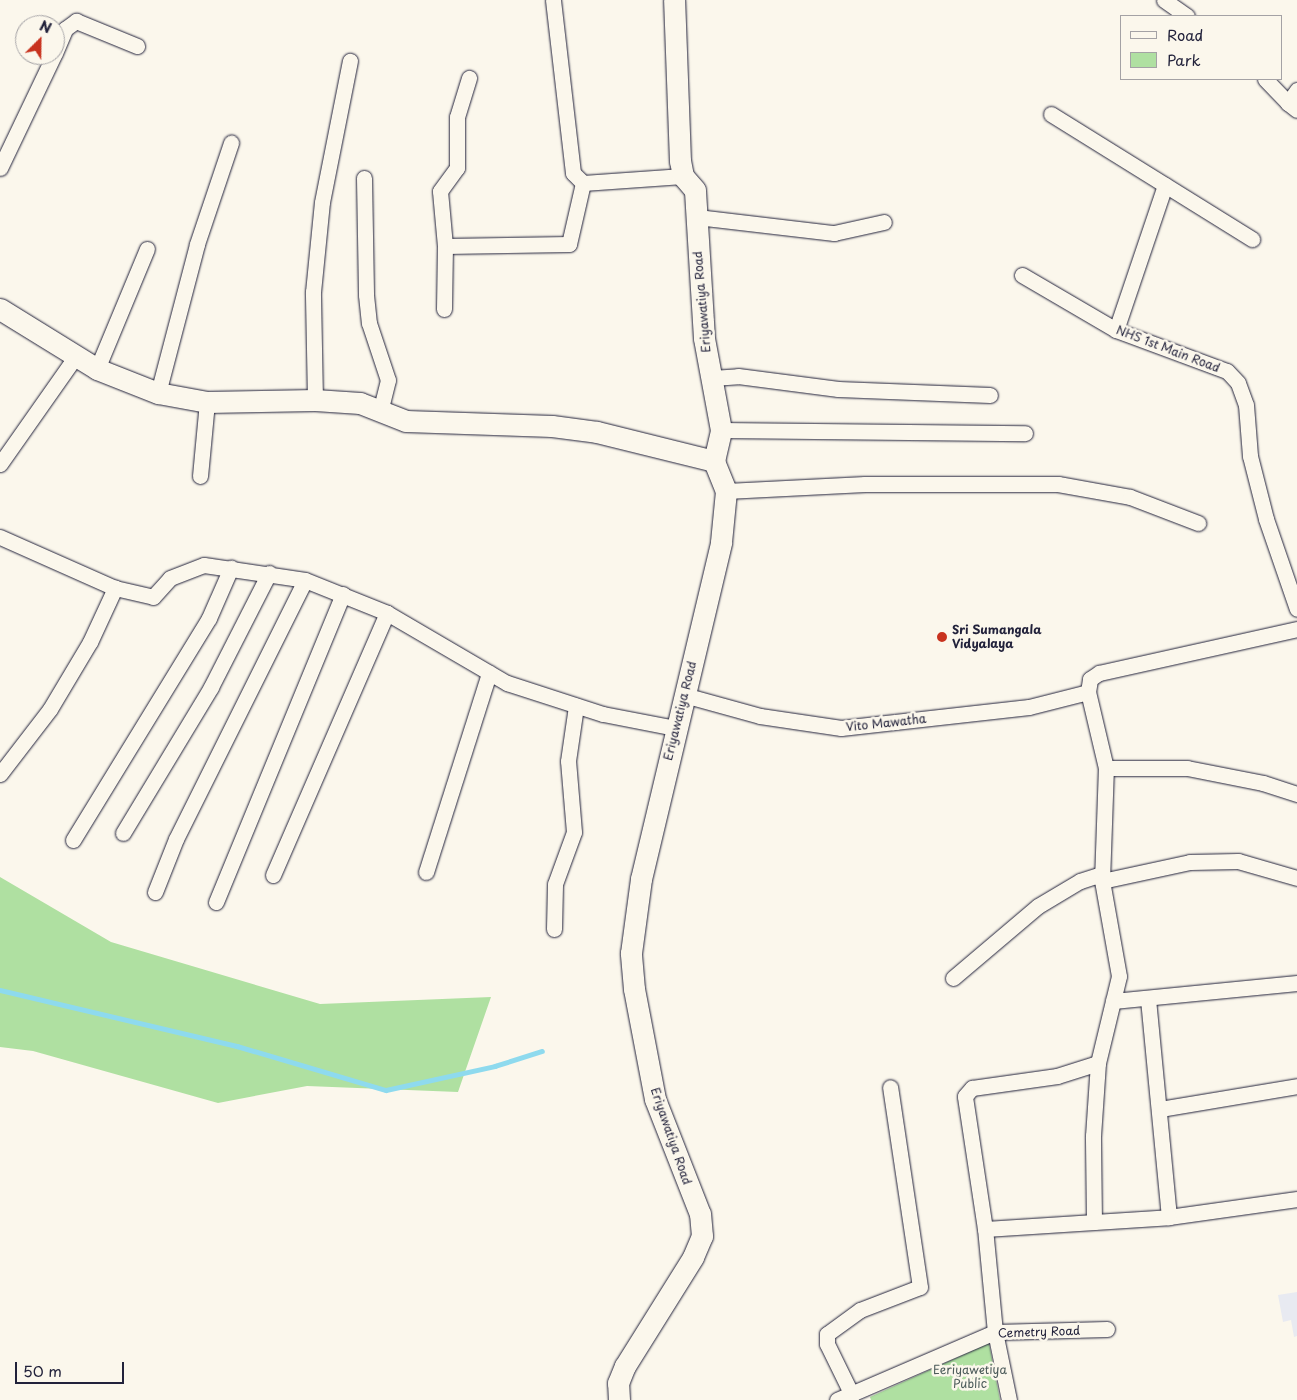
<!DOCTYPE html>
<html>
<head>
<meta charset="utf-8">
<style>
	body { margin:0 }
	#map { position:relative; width:1297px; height:1400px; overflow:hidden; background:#fbf7ec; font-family:"Playpen Sans",sans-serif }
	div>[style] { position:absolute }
	.built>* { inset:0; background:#e8eaf1 }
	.green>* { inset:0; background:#afe0a1 }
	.stream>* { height:4.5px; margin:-2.25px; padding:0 2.25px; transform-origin:2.25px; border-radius:2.25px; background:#8edaee }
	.roads { filter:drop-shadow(0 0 1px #22223b) drop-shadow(0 0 1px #22223b) }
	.street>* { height:15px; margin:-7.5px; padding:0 7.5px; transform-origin:7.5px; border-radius:7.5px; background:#fbf7ec }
	.secondary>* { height:21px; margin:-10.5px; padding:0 10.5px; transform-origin:10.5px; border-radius:10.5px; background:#fbf7ec }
	.dots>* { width:14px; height:14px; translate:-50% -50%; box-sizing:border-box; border:2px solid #fbf7ec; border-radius:50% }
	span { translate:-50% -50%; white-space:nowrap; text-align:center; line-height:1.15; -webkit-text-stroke:5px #fbf7ec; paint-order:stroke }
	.street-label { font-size:12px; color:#22223b }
	.poi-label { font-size:12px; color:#22223b; font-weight:700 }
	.left { translate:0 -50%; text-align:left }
	.park-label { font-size:12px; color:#4c5b5a }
	.legend { position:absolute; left:1120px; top:15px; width:162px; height:65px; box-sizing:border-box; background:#fbf7ec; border:1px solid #a4a2a5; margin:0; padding:6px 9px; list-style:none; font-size:15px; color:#22223b }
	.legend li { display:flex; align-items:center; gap:10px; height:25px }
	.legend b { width:25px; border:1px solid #a4a2a5 }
	.north { position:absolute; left:15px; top:15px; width:50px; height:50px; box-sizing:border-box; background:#fbf7ec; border:1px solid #a4a2a5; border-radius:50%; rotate:23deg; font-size:14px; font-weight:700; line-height:20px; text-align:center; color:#22223b }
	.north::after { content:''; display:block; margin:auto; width:18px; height:22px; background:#c8321e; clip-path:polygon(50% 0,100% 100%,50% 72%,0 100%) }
	.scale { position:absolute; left:15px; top:1362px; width:109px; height:22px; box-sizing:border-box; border:2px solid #22223b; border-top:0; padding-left:6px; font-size:15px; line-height:18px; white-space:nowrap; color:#22223b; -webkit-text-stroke:4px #fbf7ec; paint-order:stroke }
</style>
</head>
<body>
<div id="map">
	<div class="built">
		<i style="clip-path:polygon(1297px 1292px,1297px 1336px,1294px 1337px,1291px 1320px,1283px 1322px,1278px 1295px)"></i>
	</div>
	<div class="green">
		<i style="clip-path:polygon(0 877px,111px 942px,320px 1004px,491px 997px,458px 1092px,307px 1086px,218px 1103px,33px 1051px,0 1047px)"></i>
		<i style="clip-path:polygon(989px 1343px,1000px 1400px,871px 1400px,870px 1397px)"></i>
	</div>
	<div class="stream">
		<i style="left:0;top:990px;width:244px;rotate:13.3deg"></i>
		<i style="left:237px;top:1046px;width:155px;rotate:16.5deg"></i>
		<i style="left:386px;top:1090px;width:112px;rotate:-12.4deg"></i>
		<i style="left:495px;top:1066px;width:49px;rotate:-17.7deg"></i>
	</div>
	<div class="roads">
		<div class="street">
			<i style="left:553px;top:0;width:174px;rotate:83.4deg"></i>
			<i style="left:573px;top:173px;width:14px;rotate:45deg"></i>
			<i style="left:1164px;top:0;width:28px;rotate:35deg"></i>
			<i style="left:55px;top:53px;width:26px;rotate:-67deg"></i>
			<i style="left:65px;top:29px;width:14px;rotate:-36deg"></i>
			<i style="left:76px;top:21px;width:66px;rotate:22.3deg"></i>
			<i style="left:1265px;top:79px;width:33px;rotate:46deg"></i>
			<i style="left:1297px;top:90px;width:16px;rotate:125deg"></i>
			<i style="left:1288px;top:103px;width:11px;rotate:38deg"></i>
			<i style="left:1051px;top:114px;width:237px;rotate:31.9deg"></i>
			<i style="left:0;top:168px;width:125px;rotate:-64.5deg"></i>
			<i style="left:364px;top:178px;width:117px;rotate:89deg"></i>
			<i style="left:366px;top:295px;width:28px;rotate:84deg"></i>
			<i style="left:369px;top:323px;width:60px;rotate:71.6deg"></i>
			<i style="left:388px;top:380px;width:32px;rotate:104deg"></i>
			<i style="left:697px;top:217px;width:138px;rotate:6.7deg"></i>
			<i style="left:834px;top:233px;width:51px;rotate:-12.4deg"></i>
			<i style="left:445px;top:246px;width:124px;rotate:-0.9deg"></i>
			<i style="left:569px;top:244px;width:63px;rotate:-77.1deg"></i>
			<i style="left:583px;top:183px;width:100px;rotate:-4deg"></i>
			<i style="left:1022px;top:275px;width:109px;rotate:30.3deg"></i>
			<i style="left:1116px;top:330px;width:118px;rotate:20.3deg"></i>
			<i style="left:1227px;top:371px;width:16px;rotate:47deg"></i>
			<i style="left:1238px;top:383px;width:23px;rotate:70deg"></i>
			<i style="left:1246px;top:405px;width:51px;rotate:85.5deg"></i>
			<i style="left:1250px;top:456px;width:65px;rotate:75.7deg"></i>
			<i style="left:1266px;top:519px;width:95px;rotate:71deg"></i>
			<i style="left:444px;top:309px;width:63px;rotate:-89.1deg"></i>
			<i style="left:445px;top:246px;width:55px;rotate:-95.2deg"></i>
			<i style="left:440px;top:191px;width:29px;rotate:-54deg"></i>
			<i style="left:457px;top:168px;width:51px;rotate:-90deg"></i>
			<i style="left:457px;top:117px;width:41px;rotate:-72.9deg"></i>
			<i style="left:1116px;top:330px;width:153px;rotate:-71.3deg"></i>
			<i style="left:97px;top:369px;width:130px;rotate:-67.4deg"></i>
			<i style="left:712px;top:378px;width:26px;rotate:-4deg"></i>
			<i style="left:738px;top:376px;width:101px;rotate:7.4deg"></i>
			<i style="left:838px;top:389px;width:152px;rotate:2.3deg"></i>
			<i style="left:158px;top:393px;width:154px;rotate:-75.3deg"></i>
			<i style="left:197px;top:244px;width:107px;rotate:-71.4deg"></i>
			<i style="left:315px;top:400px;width:108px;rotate:-91.1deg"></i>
			<i style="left:313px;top:292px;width:90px;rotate:-84.3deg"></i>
			<i style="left:322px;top:202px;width:144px;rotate:-78.8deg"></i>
			<i style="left:721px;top:430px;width:304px;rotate:0.6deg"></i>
			<i style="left:0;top:464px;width:132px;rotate:-54.9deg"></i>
			<i style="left:200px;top:476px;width:74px;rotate:-84.6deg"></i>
			<i style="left:726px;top:491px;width:139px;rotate:-2.9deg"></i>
			<i style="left:865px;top:484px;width:193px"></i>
			<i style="left:1058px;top:484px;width:73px;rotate:10.2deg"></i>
			<i style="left:1130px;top:497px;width:73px;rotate:20.9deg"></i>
			<i style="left:0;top:537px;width:126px;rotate:23.9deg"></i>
			<i style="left:115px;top:588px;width:39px;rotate:13deg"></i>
			<i style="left:153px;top:597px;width:25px;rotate:-48deg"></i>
			<i style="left:170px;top:578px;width:36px;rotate:-21deg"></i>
			<i style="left:204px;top:565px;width:102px;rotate:8.4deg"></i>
			<i style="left:305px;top:580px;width:88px;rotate:21.9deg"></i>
			<i style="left:387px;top:613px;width:139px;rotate:30.3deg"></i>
			<i style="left:507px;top:683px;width:101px;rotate:17.9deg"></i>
			<i style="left:603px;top:714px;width:73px;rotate:11deg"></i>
			<i style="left:684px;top:695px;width:79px;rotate:15.4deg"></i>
			<i style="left:760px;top:716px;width:82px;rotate:8.4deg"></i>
			<i style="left:841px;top:728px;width:189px;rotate:-6.4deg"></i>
			<i style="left:1029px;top:707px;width:61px;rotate:-14.3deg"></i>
			<i style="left:1106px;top:768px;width:81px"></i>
			<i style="left:1187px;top:768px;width:77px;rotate:11.2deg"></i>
			<i style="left:1263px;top:783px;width:36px;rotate:18deg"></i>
			<i style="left:0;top:774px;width:82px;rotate:-52.4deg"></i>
			<i style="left:50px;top:709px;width:78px;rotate:-59.2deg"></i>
			<i style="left:90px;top:642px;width:60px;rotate:-65.2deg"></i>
			<i style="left:123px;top:833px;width:170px;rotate:-58.9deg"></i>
			<i style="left:211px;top:687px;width:128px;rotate:-63deg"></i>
			<i style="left:73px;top:840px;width:260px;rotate:-58.5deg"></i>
			<i style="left:209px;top:618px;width:55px;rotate:-66.3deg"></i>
			<i style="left:426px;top:872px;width:209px;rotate:-72.4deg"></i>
			<i style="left:273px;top:875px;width:286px;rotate:-66.5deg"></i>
			<i style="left:1102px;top:881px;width:90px;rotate:-12.2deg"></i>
			<i style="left:1190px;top:862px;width:48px;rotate:-1.2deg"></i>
			<i style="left:1238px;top:861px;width:61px;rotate:16.1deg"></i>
			<i style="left:155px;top:892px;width:57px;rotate:-68.4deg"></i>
			<i style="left:176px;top:839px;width:289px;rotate:-63.5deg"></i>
			<i style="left:216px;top:902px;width:333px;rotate:-67.6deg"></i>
			<i style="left:554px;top:929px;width:45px;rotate:-88.7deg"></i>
			<i style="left:555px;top:884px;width:55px;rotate:-69.9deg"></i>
			<i style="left:574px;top:832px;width:71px;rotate:-94.8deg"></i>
			<i style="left:568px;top:761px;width:56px;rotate:-81.7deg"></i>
			<i style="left:953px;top:978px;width:111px;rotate:-40.3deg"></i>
			<i style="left:1038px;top:906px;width:49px;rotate:-30.8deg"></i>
			<i style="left:1080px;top:881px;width:23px;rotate:-18deg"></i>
			<i style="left:1148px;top:999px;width:219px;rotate:84.5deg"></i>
			<i style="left:1169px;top:1217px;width:129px;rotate:-8deg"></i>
			<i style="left:1113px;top:1001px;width:185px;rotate:-5.6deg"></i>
			<i style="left:1160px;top:1109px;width:139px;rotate:-9.5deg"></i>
			<i style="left:1094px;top:1222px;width:86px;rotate:-90.7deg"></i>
			<i style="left:1093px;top:1136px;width:73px;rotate:-86.1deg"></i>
			<i style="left:985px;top:1229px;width:184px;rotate:-3.7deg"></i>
			<i style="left:852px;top:1395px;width:57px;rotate:-116.1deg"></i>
			<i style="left:827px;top:1344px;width:10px;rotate:-90deg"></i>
			<i style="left:827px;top:1334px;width:41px;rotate:-36deg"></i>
			<i style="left:860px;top:1310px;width:64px;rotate:-21deg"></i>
			<i style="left:920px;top:1287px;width:202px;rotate:-98.5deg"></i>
			<i style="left:837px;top:1400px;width:172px;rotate:-23.3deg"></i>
			<i style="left:995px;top:1332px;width:112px;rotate:-1.5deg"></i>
			<i style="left:1009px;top:1400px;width:69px;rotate:-101.6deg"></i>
			<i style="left:995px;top:1332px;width:103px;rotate:-95.5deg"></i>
			<i style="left:985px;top:1229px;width:134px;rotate:-98.6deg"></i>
			<i style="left:965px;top:1096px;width:11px;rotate:-49deg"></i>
			<i style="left:972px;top:1088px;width:86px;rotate:-8deg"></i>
			<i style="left:1057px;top:1076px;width:43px;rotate:-17.6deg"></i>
			<i style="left:1098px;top:1063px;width:89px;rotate:-76.4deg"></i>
			<i style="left:1119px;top:976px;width:97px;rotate:-100.1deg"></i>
			<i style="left:1102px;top:881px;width:113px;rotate:-88deg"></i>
			<i style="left:1106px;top:768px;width:78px;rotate:-103.3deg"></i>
			<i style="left:1088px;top:692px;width:13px;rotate:-81deg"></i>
			<i style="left:1090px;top:679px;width:11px;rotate:-34deg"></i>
			<i style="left:1099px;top:673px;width:203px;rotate:-12.5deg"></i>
		</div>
		<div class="secondary">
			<i style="left:0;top:309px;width:114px;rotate:31.7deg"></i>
			<i style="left:97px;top:369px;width:66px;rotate:21.5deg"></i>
			<i style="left:158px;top:393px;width:50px;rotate:10.4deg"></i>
			<i style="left:207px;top:402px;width:108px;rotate:-1.1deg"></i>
			<i style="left:315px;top:400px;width:45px;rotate:3.8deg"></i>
			<i style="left:360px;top:403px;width:49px;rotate:21.4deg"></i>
			<i style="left:406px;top:421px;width:146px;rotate:2deg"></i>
			<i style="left:552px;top:426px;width:45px;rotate:7.6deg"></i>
			<i style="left:597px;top:432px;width:121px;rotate:13.9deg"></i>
			<i style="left:619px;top:1400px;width:17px;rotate:-93deg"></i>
			<i style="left:618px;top:1383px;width:18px;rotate:-68deg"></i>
			<i style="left:625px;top:1366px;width:128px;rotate:-58deg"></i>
			<i style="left:693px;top:1257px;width:23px;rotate:-67deg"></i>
			<i style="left:702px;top:1236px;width:22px;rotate:-95deg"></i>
			<i style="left:700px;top:1214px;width:123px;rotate:-111.4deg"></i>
			<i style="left:655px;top:1099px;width:112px;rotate:-100.8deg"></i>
			<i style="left:634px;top:989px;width:36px;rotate:-95deg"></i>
			<i style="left:631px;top:953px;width:75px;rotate:-82.3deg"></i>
			<i style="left:641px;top:879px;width:346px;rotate:-76.6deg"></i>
			<i style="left:721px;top:542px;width:51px;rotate:-84.4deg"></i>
			<i style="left:726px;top:491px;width:32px;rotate:-112deg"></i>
			<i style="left:714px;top:461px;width:32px;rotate:-77deg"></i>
			<i style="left:721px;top:430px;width:94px;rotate:-100.5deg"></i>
			<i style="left:704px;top:338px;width:148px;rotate:-93.5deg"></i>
			<i style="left:695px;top:190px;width:18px;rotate:-131deg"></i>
			<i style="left:683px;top:176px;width:15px;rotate:-101deg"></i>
			<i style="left:680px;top:161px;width:161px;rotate:-92.1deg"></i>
		</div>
	</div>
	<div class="dots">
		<i style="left:942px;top:637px;background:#c8321e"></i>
	</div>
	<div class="street-label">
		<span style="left:702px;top:302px;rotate:-95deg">Eriyawatiya Road</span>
		<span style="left:1168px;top:349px;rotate:21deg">NHS 1st Main Road</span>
		<span style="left:680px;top:711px;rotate:-76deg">Eriyawatiya Road</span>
		<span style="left:886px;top:723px;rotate:-6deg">Vito Mawatha</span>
		<span style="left:671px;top:1136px;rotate:71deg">Eriyawatiya Road</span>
		<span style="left:1039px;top:1332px;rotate:-2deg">Cemetry Road</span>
	</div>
	<div class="poi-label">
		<span class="left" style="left:952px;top:637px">Sri Sumangala<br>Vidyalaya</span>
	</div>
	<div class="park-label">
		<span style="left:970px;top:1377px">Eeriyawetiya<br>Public</span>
	</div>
	<ul class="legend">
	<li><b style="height:6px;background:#fbf7ec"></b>Road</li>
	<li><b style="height:14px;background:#afe0a1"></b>Park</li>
	</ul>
	<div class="north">N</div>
	<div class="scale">50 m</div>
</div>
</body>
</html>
